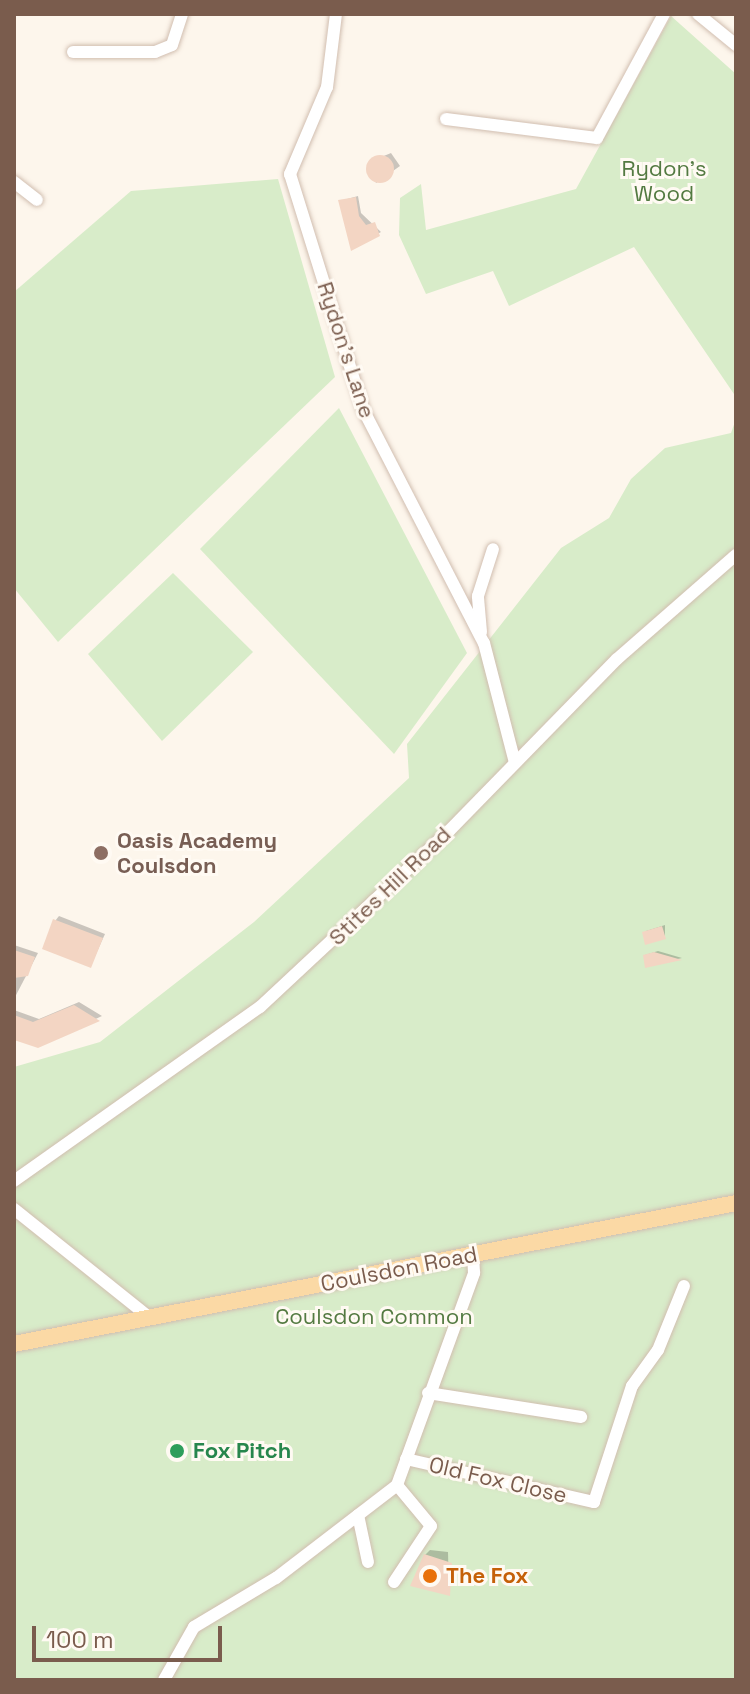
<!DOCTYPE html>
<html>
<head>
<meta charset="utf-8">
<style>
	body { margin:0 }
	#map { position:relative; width:750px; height:1694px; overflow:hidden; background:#fdf6ec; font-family:"Space Grotesk",sans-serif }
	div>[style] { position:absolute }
	.green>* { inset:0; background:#d8ecc9 }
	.shadow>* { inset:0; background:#0003 }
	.building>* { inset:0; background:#f3d5c3 }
	.round { border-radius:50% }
	.roads { filter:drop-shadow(0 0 2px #d1beb0) drop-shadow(0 0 2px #d1beb0) }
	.minor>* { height:12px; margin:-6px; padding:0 6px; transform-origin:6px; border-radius:6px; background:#fff }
	.major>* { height:16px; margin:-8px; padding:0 8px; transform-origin:8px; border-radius:8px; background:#fbd9a5 }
	.dots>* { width:22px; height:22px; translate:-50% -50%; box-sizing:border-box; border:4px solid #fffaf3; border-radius:50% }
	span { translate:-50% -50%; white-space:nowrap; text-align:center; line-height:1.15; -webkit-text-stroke:6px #fffaf3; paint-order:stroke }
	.park-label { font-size:22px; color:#537a41 }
	.street-label { font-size:22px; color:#7a5c4d }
	.education-label { font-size:22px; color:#785e54; font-weight:700 }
	.left { translate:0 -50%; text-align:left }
	.leisure-label { font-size:22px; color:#27864d; font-weight:700 }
	.food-label { font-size:22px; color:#c56008; font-weight:700 }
	.frame { position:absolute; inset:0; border:16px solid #7a5c4d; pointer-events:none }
	.scale { position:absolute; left:32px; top:1626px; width:190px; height:36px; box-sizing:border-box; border:4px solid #7a5c4d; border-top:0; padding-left:10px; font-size:24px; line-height:28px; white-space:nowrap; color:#7a5c4d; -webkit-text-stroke:6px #fffaf3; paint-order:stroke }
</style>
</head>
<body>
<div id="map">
	<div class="green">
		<i style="clip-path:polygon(671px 16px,736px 74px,736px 397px,634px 247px,509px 306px,493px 271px,426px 294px,399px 235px,400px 198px,421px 184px,426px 230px,576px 189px)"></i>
		<i style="clip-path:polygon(278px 179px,335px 377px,58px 642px,14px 588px,14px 292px,131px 191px)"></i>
		<i style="clip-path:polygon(339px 408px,467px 653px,394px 754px,200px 549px)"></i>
		<i style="clip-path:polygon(736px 419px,736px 1680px,14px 1680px,14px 1067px,100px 1042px,254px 922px,409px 778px,407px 744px,561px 548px,609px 518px,631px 479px,665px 448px,731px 433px)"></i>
		<i style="clip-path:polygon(173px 573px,253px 652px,162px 741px,88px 654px)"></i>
	</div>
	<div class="shadow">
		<i style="clip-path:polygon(391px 153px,400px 166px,376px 183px,369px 162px)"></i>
		<i style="clip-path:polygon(358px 196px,361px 213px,381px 232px,353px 248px,340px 201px)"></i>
		<i style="clip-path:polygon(59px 916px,105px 934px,91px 965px,55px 921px)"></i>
		<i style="clip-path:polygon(665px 925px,665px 937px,644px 933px,646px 931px)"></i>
		<i style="clip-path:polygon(14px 945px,38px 953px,14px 999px)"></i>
		<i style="clip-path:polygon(658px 951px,682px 958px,647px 966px,645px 955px)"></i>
		<i style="clip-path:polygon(79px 1002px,102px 1016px,38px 1046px,14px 1038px,14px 1010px,39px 1019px)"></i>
		<i style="clip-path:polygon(430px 1550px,448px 1552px,449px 1594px,425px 1555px)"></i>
	</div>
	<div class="building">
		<i class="round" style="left:366px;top:155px;width:28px;height:28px"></i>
		<i style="clip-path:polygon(356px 197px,359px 216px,366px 225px,375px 222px,380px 236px,351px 251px,338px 200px)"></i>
		<i style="clip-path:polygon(53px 919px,103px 938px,91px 968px,42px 949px)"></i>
		<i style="clip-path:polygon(662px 926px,666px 939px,645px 945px,642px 932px)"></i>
		<i style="clip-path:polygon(14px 950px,35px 957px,28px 976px,14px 978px)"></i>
		<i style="clip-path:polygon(654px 952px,682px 960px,645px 968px,643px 955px)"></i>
		<i style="clip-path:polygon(74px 1005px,100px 1021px,38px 1048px,14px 1040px,14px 1015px,33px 1022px)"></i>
		<i style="clip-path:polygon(424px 1554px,452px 1563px,450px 1596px,410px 1586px)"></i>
	</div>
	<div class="roads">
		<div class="minor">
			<i style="left:336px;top:14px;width:74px;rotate:97deg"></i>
			<i style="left:327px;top:87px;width:95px;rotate:113deg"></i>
			<i style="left:290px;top:174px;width:248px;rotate:72.7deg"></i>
			<i style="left:364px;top:411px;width:261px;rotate:62.7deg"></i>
			<i style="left:484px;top:643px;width:124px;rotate:75.5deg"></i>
			<i style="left:698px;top:14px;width:49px;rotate:39.2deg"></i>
			<i style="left:73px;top:52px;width:82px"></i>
			<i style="left:155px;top:52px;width:18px;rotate:-22deg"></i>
			<i style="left:172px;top:45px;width:33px;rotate:-72deg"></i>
			<i style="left:446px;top:119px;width:152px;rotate:7.2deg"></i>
			<i style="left:597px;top:138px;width:141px;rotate:-61.6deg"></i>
			<i style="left:14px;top:182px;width:29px;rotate:38deg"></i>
			<i style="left:481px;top:632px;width:36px;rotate:-95deg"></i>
			<i style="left:478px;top:596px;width:49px;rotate:-72.3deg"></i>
			<i style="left:14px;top:1181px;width:301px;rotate:-35.3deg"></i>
			<i style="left:260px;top:1007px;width:258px;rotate:-43deg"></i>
			<i style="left:449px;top:831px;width:240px;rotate:-45.7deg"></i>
			<i style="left:617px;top:659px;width:158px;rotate:-41.2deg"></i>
			<i style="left:14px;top:1209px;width:173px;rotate:38.7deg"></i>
			<i style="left:428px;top:1393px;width:155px;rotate:8.9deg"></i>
			<i style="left:406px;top:1459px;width:193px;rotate:12.9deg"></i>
			<i style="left:594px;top:1502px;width:122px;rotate:-71.9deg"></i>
			<i style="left:632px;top:1386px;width:44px;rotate:-54.2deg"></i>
			<i style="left:658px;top:1350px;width:69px;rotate:-67.9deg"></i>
			<i style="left:358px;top:1515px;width:48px;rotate:78deg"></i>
			<i style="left:394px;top:1582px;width:67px;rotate:-56.5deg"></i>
			<i style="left:431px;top:1526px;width:53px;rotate:-129.7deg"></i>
			<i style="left:164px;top:1680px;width:61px;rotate:-60.5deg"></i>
			<i style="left:194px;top:1627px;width:96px;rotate:-30.9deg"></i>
			<i style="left:276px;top:1578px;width:153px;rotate:-37.5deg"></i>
			<i style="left:397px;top:1485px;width:226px;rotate:-70deg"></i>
			<i style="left:474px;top:1273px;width:19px;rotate:-93deg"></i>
		</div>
		<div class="major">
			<i style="left:14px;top:1344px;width:736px;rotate:-11.05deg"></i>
		</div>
	</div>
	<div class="dots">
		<i style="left:101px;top:853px;background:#8d6e63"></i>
		<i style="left:177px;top:1451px;background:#2e9e5b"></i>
		<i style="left:430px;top:1576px;background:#e8710a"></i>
	</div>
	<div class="park-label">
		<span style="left:664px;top:181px">Rydon's<br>Wood</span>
		<span style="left:374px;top:1317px">Coulsdon Common</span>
	</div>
	<div class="street-label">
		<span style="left:346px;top:350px;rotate:72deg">Rydon's Lane</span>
		<span style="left:390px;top:886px;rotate:-44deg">Stites Hill Road</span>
		<span style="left:399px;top:1269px;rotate:-11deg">Coulsdon Road</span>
		<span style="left:498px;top:1480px;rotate:13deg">Old Fox Close</span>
	</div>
	<div class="education-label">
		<span class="left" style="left:117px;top:853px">Oasis Academy<br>Coulsdon</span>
	</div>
	<div class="leisure-label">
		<span class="left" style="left:193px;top:1451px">Fox Pitch</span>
	</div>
	<div class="food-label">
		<span class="left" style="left:446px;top:1576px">The Fox</span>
	</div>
	<div class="frame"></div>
	<div class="scale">100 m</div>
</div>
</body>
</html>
